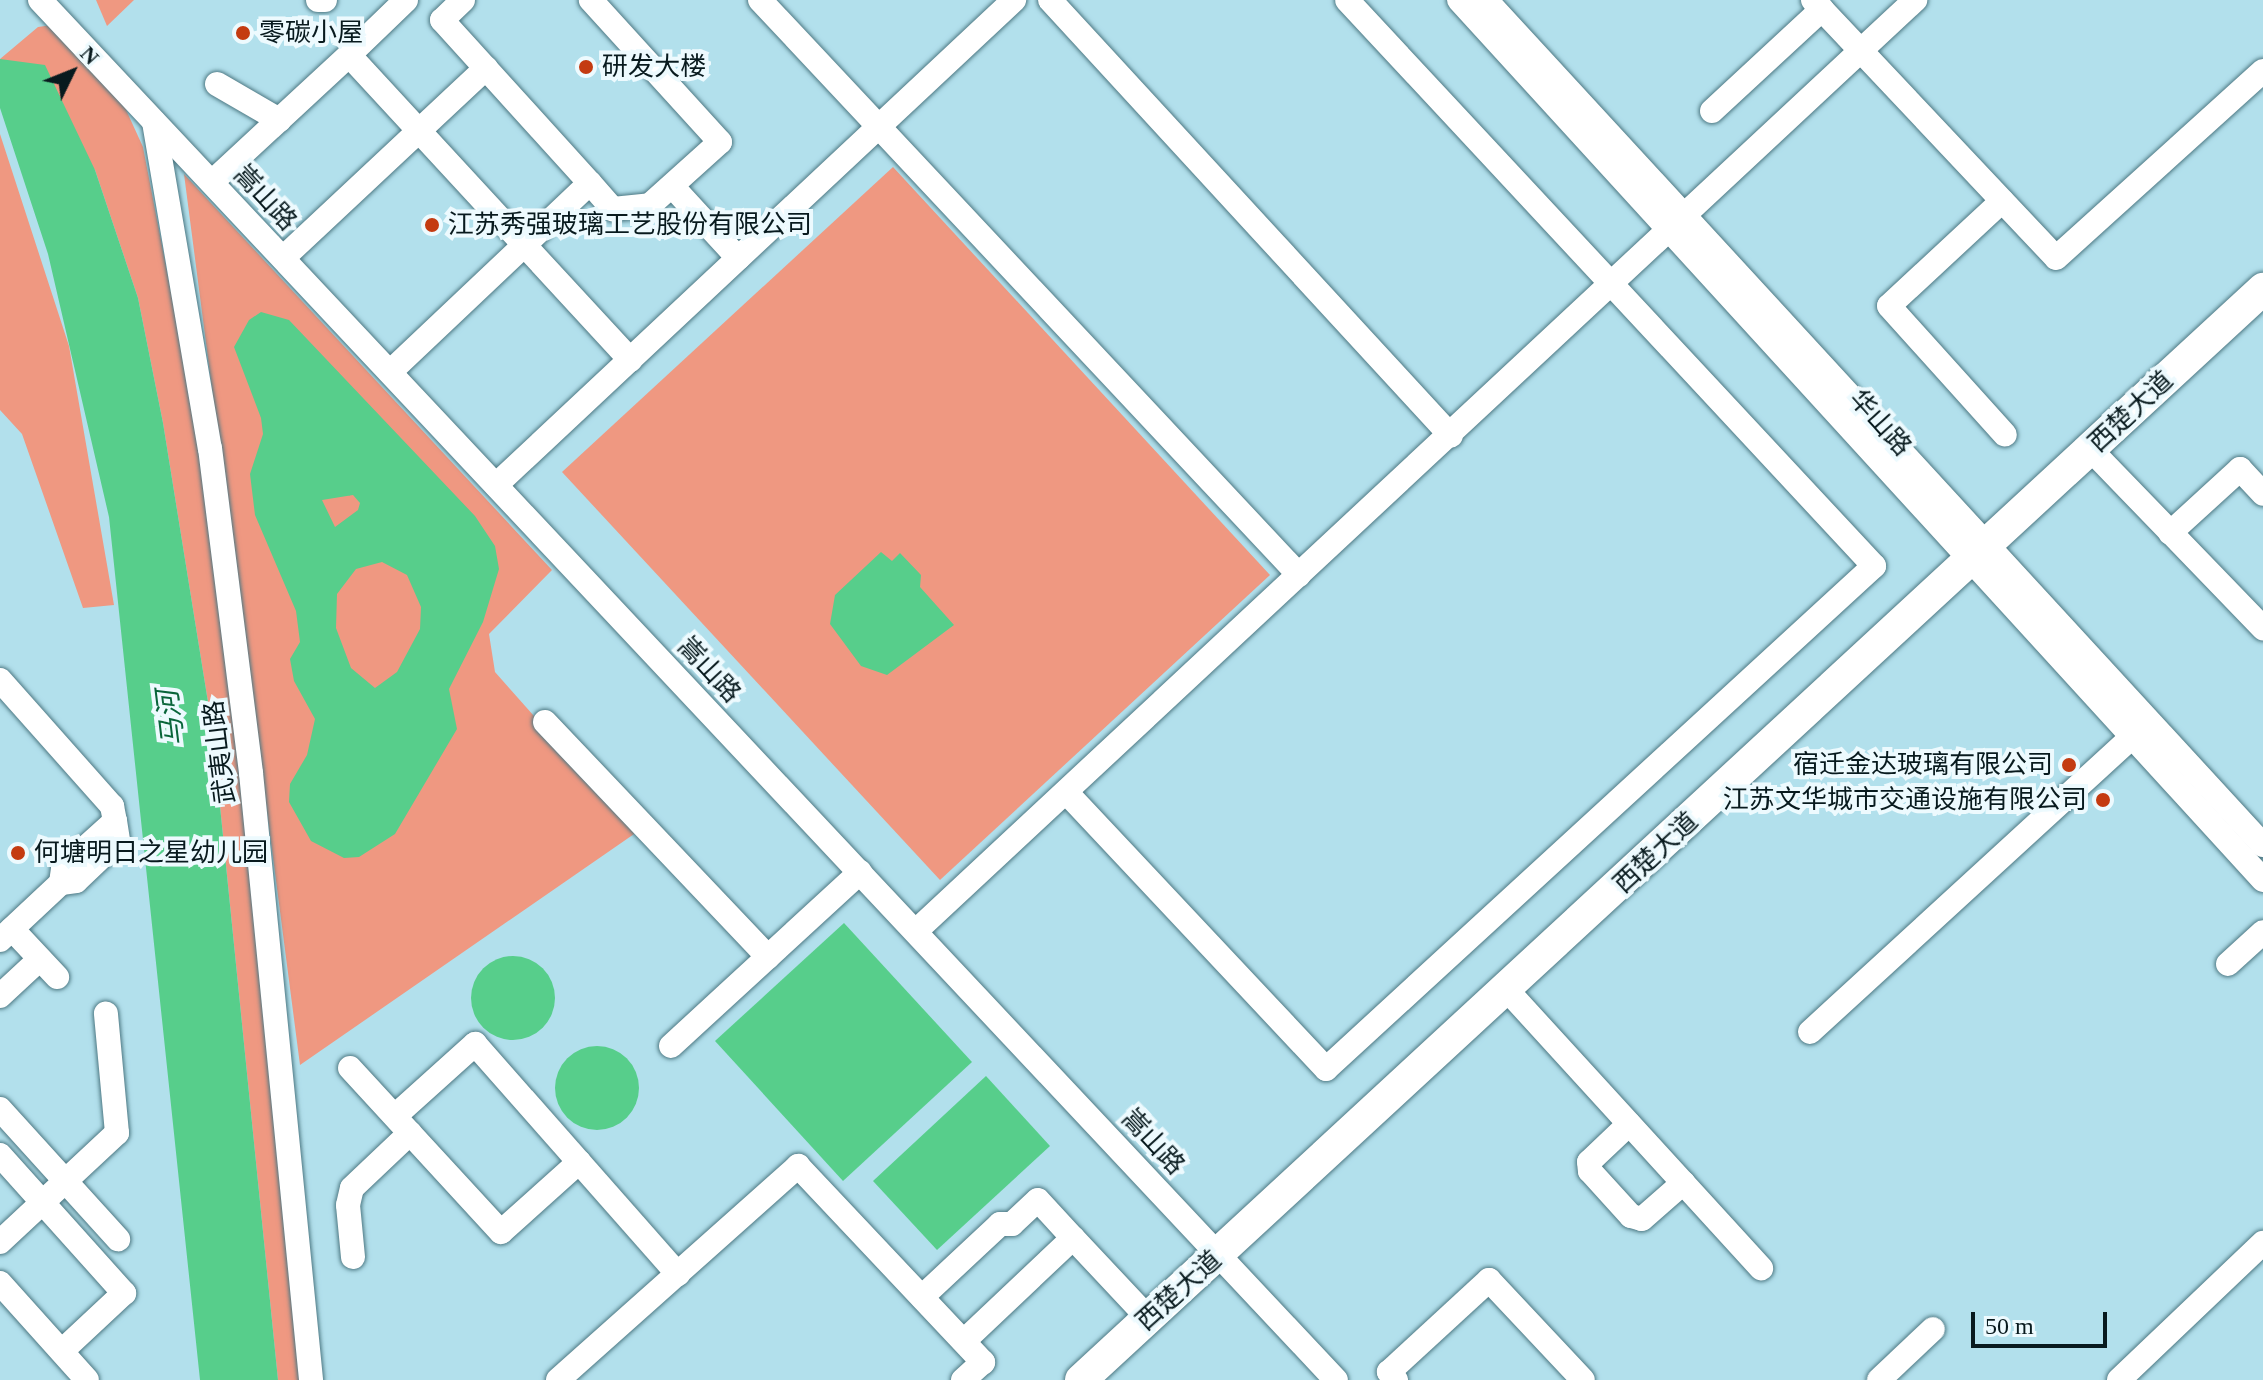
<!DOCTYPE html>
<html>
<head>
<meta charset="utf-8">
<style>
	body { margin:0 }
	#map { position:relative; width:2263px; height:1380px; overflow:hidden; background:#b2e0ec; font-family:"Times New Roman","Noto Sans SC",serif }
	div>[style] { position:absolute }
	.green>* { inset:0; background:#ef9881 }
	.water>* { inset:0; background:#57ce8b }
	.round { border-radius:50% }
	.roads { filter:drop-shadow(0 0 2px #4d7883) drop-shadow(0 0 2px #4d7883) }
	.minor>* { height:24px; margin:-12px; padding:0 12px; transform-origin:12px; border-radius:12px; background:#fff }
	.major>* { height:32px; margin:-16px; padding:0 16px; transform-origin:16px; border-radius:16px; background:#fff }
	.dots>* { width:22px; height:22px; translate:-50% -50%; box-sizing:border-box; border:4px solid #edfafe; border-radius:50% }
	span { translate:-50% -50%; white-space:nowrap; text-align:center; line-height:1.15; -webkit-text-stroke:8px #edfafe; paint-order:stroke }
	.poi-label { font-size:26px; color:#081a1e }
	.left { translate:0 -50%; text-align:left }
	.right { translate:-100% -50%; text-align:right }
	.street-label { font-size:26px; color:#081a1e }
	.water-label { font-size:28px; color:#09653a; font-style:italic }
	.north { position:absolute; left:32px; top:32px; width:80px; height:80px; -webkit-text-stroke:6px #edfafe; paint-order:stroke; rotate:47deg; font-size:22px; font-weight:700; line-height:32px; text-align:center; color:#081a1e }
	.north::after { content:''; display:block; margin:auto; width:28px; height:36px; background:#081a1e; clip-path:polygon(50% 0,100% 100%,50% 72%,0 100%) }
	.scale { position:absolute; left:1971px; top:1312px; width:136px; height:36px; box-sizing:border-box; border:4px solid #081a1e; border-top:0; padding-left:10px; font-size:24px; line-height:28px; white-space:nowrap; color:#081a1e; -webkit-text-stroke:6px #edfafe; paint-order:stroke }
</style>
</head>
<body>
<div id="map">
	<div class="green">
		<i style="clip-path:polygon(96px 0,134px 0,107px 26px)"></i>
		<i style="clip-path:polygon(52px 25px,122px 101px,143px 147px,213px 510px,304px 1380px,278px 1380px,212px 727px,163px 423px,138px 298px,95px 170px,0 59px,38px 27px)"></i>
		<i style="clip-path:polygon(0 134px,69px 346px,114px 605px,83px 608px,22px 434px,0 410px)"></i>
		<i style="clip-path:polygon(893px 167px,1270px 575px,940px 880px,562px 472px)"></i>
		<i style="clip-path:polygon(184px 174px,552px 570px,489px 634px,495px 672px,637px 832px,300px 1065px)"></i>
	</div>
	<div class="water">
		<i style="clip-path:polygon(0 59px,45px 65px,95px 170px,138px 298px,163px 423px,212px 727px,278px 1380px,200px 1380px,109px 517px,48px 254px,0 108px)"></i>
		<i style="clip-path:polygon(evenodd,261px 312px,289px 320px,475px 516px,495px 546px,499px 569px,483px 622px,449px 689px,457px 729px,395px 834px,359px 857px,344px 858px,311px 841px,289px 802px,290px 784px,307px 755px,315px 719px,294px 681px,290px 659px,300px 642px,296px 611px,255px 515px,250px 474px,263px 434px,261px 418px,234px 347px,249px 320px,261px 312px,353px 495px,360px 503px,358px 510px,335px 527px,322px 500px,353px 495px,261px 312px,382px 562px,407px 575px,421px 607px,420px 629px,397px 672px,375px 688px,351px 668px,336px 628px,337px 594px,356px 569px,382px 562px)"></i>
		<i style="clip-path:polygon(881px 552px,892px 561px,900px 553px,921px 575px,920px 587px,954px 625px,887px 675px,861px 666px,830px 624px,835px 595px)"></i>
		<i style="clip-path:polygon(844px 923px,972px 1062px,843px 1181px,715px 1041px)"></i>
		<i class="round" style="left:471px;top:956px;width:84px;height:84px"></i>
		<i class="round" style="left:555px;top:1046px;width:84px;height:84px"></i>
		<i style="clip-path:polygon(986px 1076px,1050px 1146px,937px 1250px,873px 1181px)"></i>
	</div>
	<div class="roads">
		<div class="minor">
			<i style="left:40px;top:0;width:1893px;rotate:46.8deg"></i>
			<i style="left:318px;top:0;width:7px"></i>
			<i style="left:406px;top:0;width:79px;rotate:136deg"></i>
			<i style="left:349px;top:55px;width:415px;rotate:47.3deg"></i>
			<i style="left:463px;top:0;width:29px;rotate:136deg"></i>
			<i style="left:442px;top:20px;width:220px;rotate:47.8deg"></i>
			<i style="left:590px;top:183px;width:35px;rotate:49deg"></i>
			<i style="left:613px;top:209px;width:37px;rotate:-6deg"></i>
			<i style="left:650px;top:205px;width:94px;rotate:-42deg"></i>
			<i style="left:720px;top:142px;width:192px;rotate:-132.3deg"></i>
			<i style="left:760px;top:0;width:788px;rotate:46.85deg"></i>
			<i style="left:1050px;top:0;width:592px;rotate:47.39deg"></i>
			<i style="left:1459px;top:0;width:1192px;rotate:47.58deg"></i>
			<i style="left:1486px;top:0;width:1148px;rotate:47.4deg"></i>
			<i style="left:1813px;top:0;width:354px;rotate:46.7deg"></i>
			<i style="left:2056px;top:258px;width:279px;rotate:-42.1deg"></i>
			<i style="left:217px;top:84px;width:72px;rotate:30.1deg"></i>
			<i style="left:1712px;top:111px;width:150px;rotate:-42.8deg"></i>
			<i style="left:154px;top:122px;width:331px;rotate:80.3deg"></i>
			<i style="left:210px;top:448px;width:328px;rotate:82.8deg"></i>
			<i style="left:251px;top:773px;width:610px;rotate:84.35deg"></i>
			<i style="left:212px;top:182px;width:187px;rotate:-42.8deg"></i>
			<i style="left:672px;top:186px;width:98px;rotate:47.5deg"></i>
			<i style="left:2002px;top:201px;width:154px;rotate:137.1deg"></i>
			<i style="left:1889px;top:306px;width:173px;rotate:48deg"></i>
			<i style="left:283px;top:258px;width:278px;rotate:-43.1deg"></i>
			<i style="left:390px;top:372px;width:275px;rotate:-43.4deg"></i>
			<i style="left:2091px;top:450px;width:248px;rotate:46deg"></i>
			<i style="left:496px;top:485px;width:710px;rotate:-43.12deg"></i>
			<i style="left:2170px;top:533px;width:95px;rotate:-42.4deg"></i>
			<i style="left:2240px;top:469px;width:34px;rotate:47deg"></i>
			<i style="left:0;top:680px;width:169px;rotate:48.4deg"></i>
			<i style="left:112px;top:806px;width:15px;rotate:79deg"></i>
			<i style="left:115px;top:821px;width:20px;rotate:81deg"></i>
			<i style="left:118px;top:841px;width:58px;rotate:136.4deg"></i>
			<i style="left:76px;top:881px;width:15px;rotate:172deg"></i>
			<i style="left:61px;top:883px;width:15px;rotate:-82deg"></i>
			<i style="left:63px;top:868px;width:70px;rotate:-42.1deg"></i>
			<i style="left:545px;top:722px;width:324px;rotate:46.5deg"></i>
			<i style="left:1066px;top:792px;width:380px;rotate:46.8deg"></i>
			<i style="left:1326px;top:1069px;width:744px;rotate:-42.55deg"></i>
			<i style="left:1874px;top:566px;width:773px;rotate:-132.96deg"></i>
			<i style="left:12px;top:929px;width:66px;rotate:46.8deg"></i>
			<i style="left:916px;top:931px;width:1366px;rotate:-42.98deg"></i>
			<i style="left:0;top:940px;width:83px;rotate:-43.1deg"></i>
			<i style="left:2228px;top:964px;width:47px;rotate:-42.4deg"></i>
			<i style="left:1507px;top:990px;width:377px;rotate:47.6deg"></i>
			<i style="left:0;top:996px;width:54px;rotate:-42.8deg"></i>
			<i style="left:1810px;top:1032px;width:452px;rotate:-42.5deg"></i>
			<i style="left:671px;top:1046px;width:257px;rotate:-42.6deg"></i>
			<i style="left:350px;top:1068px;width:223px;rotate:47.4deg"></i>
			<i style="left:501px;top:1232px;width:105px;rotate:-41.9deg"></i>
			<i style="left:0;top:1109px;width:176px;rotate:47.8deg"></i>
			<i style="left:395px;top:1116px;width:108px;rotate:-42deg"></i>
			<i style="left:475px;top:1044px;width:307px;rotate:48.6deg"></i>
			<i style="left:1629px;top:1124px;width:55px;rotate:136.5deg"></i>
			<i style="left:1589px;top:1162px;width:9px;rotate:84deg"></i>
			<i style="left:1590px;top:1171px;width:61px;rotate:47.7deg"></i>
			<i style="left:1631px;top:1216px;width:11px;rotate:15deg"></i>
			<i style="left:1642px;top:1219px;width:55px;rotate:-41.3deg"></i>
			<i style="left:0;top:1155px;width:186px;rotate:48.1deg"></i>
			<i style="left:124px;top:1293px;width:85px;rotate:136.9deg"></i>
			<i style="left:0;top:1242px;width:160px;rotate:-43deg"></i>
			<i style="left:117px;top:1133px;width:120px;rotate:-95.3deg"></i>
			<i style="left:353px;top:1257px;width:52px;rotate:-95.5deg"></i>
			<i style="left:348px;top:1205px;width:17px;rotate:-77deg"></i>
			<i style="left:352px;top:1188px;width:80px;rotate:-43.5deg"></i>
			<i style="left:0;top:1283px;width:130px;rotate:48.1deg"></i>
			<i style="left:922px;top:1297px;width:107px;rotate:-43.1deg"></i>
			<i style="left:1000px;top:1224px;width:12px"></i>
			<i style="left:1012px;top:1224px;width:35px;rotate:-43deg"></i>
			<i style="left:1038px;top:1200px;width:52px;rotate:47.4deg"></i>
			<i style="left:964px;top:1341px;width:150px;rotate:-43.4deg"></i>
			<i style="left:1073px;top:1238px;width:110px;rotate:46.8deg"></i>
			<i style="left:558px;top:1380px;width:322px;rotate:-41.7deg"></i>
			<i style="left:798px;top:1166px;width:270px;rotate:46.7deg"></i>
			<i style="left:983px;top:1362px;width:27px;rotate:138deg"></i>
			<i style="left:1396px;top:1380px;width:11px;rotate:-131deg"></i>
			<i style="left:1389px;top:1372px;width:136px;rotate:-42.6deg"></i>
			<i style="left:1489px;top:1280px;width:137px;rotate:46.8deg"></i>
			<i style="left:1879px;top:1380px;width:74px;rotate:-43.4deg"></i>
			<i style="left:2119px;top:1380px;width:199px;rotate:-43.6deg"></i>
		</div>
		<div class="major">
			<i style="left:1081px;top:1380px;width:1609px;rotate:-42.71deg"></i>
		</div>
	</div>
	<div class="dots">
		<i style="left:243px;top:33px;background:#c43b11"></i>
		<i style="left:586px;top:67px;background:#c43b11"></i>
		<i style="left:432px;top:225px;background:#c43b11"></i>
		<i style="left:2069px;top:765px;background:#c43b11"></i>
		<i style="left:2103px;top:800px;background:#c43b11"></i>
		<i style="left:18px;top:853px;background:#c43b11"></i>
	</div>
	<div class="poi-label">
		<span class="left" style="left:259px;top:33px">零碳小屋</span>
		<span class="left" style="left:602px;top:67px">研发大楼</span>
		<span class="left" style="left:448px;top:225px">江苏秀强玻璃工艺股份有限公司</span>
		<span class="right" style="left:2053px;top:765px">宿迁金达玻璃有限公司</span>
		<span class="right" style="left:2087px;top:800px">江苏文华城市交通设施有限公司</span>
		<span class="left" style="left:34px;top:853px">何塘明日之星幼儿园</span>
	</div>
	<div class="street-label">
		<span style="left:265px;top:198px;rotate:47deg">嵩山路</span>
		<span style="left:2131px;top:412px;rotate:-43deg">西楚大道</span>
		<span style="left:1880px;top:423px;rotate:48deg">华山路</span>
		<span style="left:709px;top:670px;rotate:47deg">嵩山路</span>
		<span style="left:220px;top:752px;rotate:-97deg">武夷山路</span>
		<span style="left:1656px;top:853px;rotate:-43deg">西楚大道</span>
		<span style="left:1153px;top:1142px;rotate:47deg">嵩山路</span>
		<span style="left:1179px;top:1291px;rotate:-42deg">西楚大道</span>
	</div>
	<div class="water-label">
		<span style="left:171px;top:718px;rotate:-97deg">马河</span>
	</div>
	<div class="north">N</div>
	<div class="scale">50 m</div>
</div>
</body>
</html>
